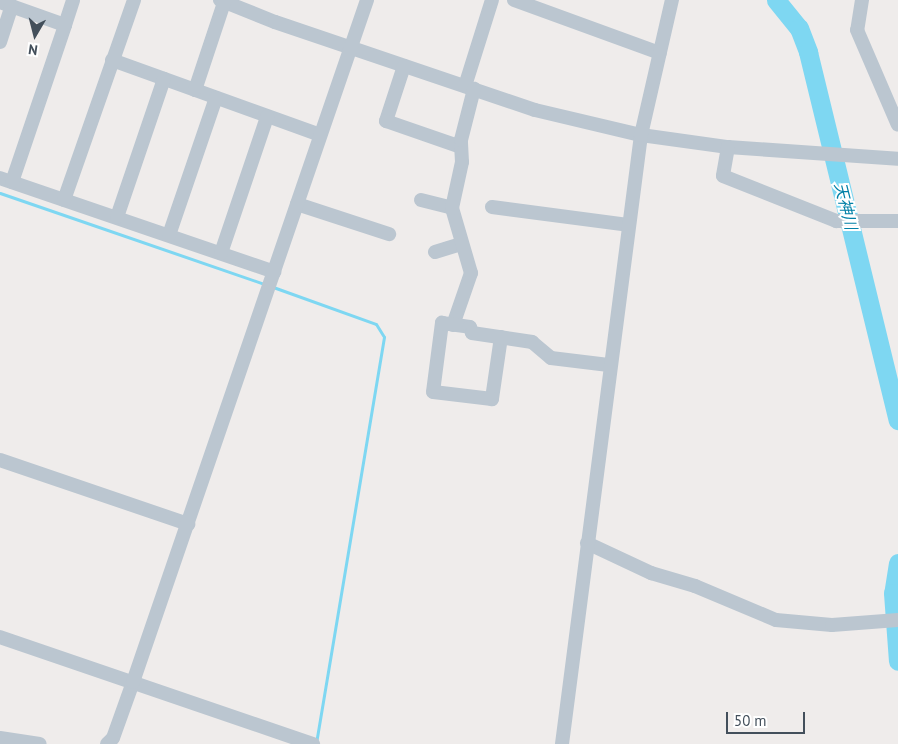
<!DOCTYPE html>
<html>
<head>
<meta charset="utf-8">
<style>
	body { margin:0 }
	#map { position:relative; width:898px; height:744px; overflow:hidden; background:#efeceb; font-family:"PT Sans","Noto Sans JP",sans-serif }
	div>[style] { position:absolute }
	.stream>* { height:3px; margin:-1.5px; padding:0 1.5px; transform-origin:1.5px; border-radius:1.5px; background:#7ed7f2 }
	.river>* { height:19px; margin:-9.5px; padding:0 9.5px; transform-origin:9.5px; border-radius:9.5px; background:#7ed7f2 }
	.minor>* { height:14px; margin:-7px; padding:0 7px; transform-origin:7px; border-radius:7px; background:#bbc6d0 }
	span { translate:-50% -50%; white-space:nowrap; text-align:center; line-height:1.15; -webkit-text-stroke:4px #fff; paint-order:stroke }
	.water-label { font-size:16px; color:#0280a7; font-style:italic }
	.north { position:absolute; left:10px; top:10px; width:50px; height:50px; -webkit-text-stroke:4px #fff; paint-order:stroke; rotate:188deg; font-size:14px; font-weight:700; line-height:20px; text-align:center; color:#434f5b }
	.north::after { content:''; display:block; margin:auto; width:18px; height:22px; background:#434f5b; clip-path:polygon(50% 0,100% 100%,50% 72%,0 100%) }
	.scale { position:absolute; left:726px; top:712px; width:79px; height:22px; box-sizing:border-box; border:2px solid #434f5b; border-top:0; padding-left:6px; font-size:15px; line-height:18px; white-space:nowrap; color:#434f5b; -webkit-text-stroke:4px #fff; paint-order:stroke }
</style>
</head>
<body>
<div id="map">
	<div class="stream">
		<i style="left:0;top:193px;width:279px;rotate:19deg"></i>
		<i style="left:273px;top:287px;width:109px;rotate:19.8deg"></i>
		<i style="left:376px;top:324px;width:15px;rotate:58deg"></i>
		<i style="left:384px;top:337px;width:411px;rotate:99.5deg"></i>
	</div>
	<div class="river">
		<i style="left:776px;top:0;width:36px;rotate:51deg"></i>
		<i style="left:799px;top:28px;width:26px;rotate:69deg"></i>
		<i style="left:808px;top:52px;width:379px;rotate:76.3deg"></i>
		<i style="left:898px;top:563px;width:30px;rotate:99deg"></i>
		<i style="left:893px;top:593px;width:68px;rotate:85.8deg"></i>
	</div>
	<div class="minor">
		<i style="left:220px;top:0;width:59px;rotate:21.8deg"></i>
		<i style="left:275px;top:22px;width:274px;rotate:18.7deg"></i>
		<i style="left:535px;top:110px;width:109px;rotate:13.3deg"></i>
		<i style="left:641px;top:135px;width:88px;rotate:7.9deg"></i>
		<i style="left:728px;top:147px;width:170px;rotate:4deg"></i>
		<i style="left:514px;top:0;width:155px;rotate:20deg"></i>
		<i style="left:862px;top:0;width:30px;rotate:99deg"></i>
		<i style="left:857px;top:30px;width:103px;rotate:66.7deg"></i>
		<i style="left:0;top:2px;width:69px;rotate:19.5deg"></i>
		<i style="left:65px;top:25px;width:26px;rotate:-72deg"></i>
		<i style="left:0;top:42px;width:38px;rotate:-72deg"></i>
		<i style="left:112px;top:60px;width:221px;rotate:19.8deg"></i>
		<i style="left:404px;top:66px;width:58px;rotate:108.1deg"></i>
		<i style="left:386px;top:121px;width:79px;rotate:19.1deg"></i>
		<i style="left:465px;top:86px;width:90px;rotate:-72.6deg"></i>
		<i style="left:195px;top:90px;width:95px;rotate:-71.6deg"></i>
		<i style="left:728px;top:147px;width:29px;rotate:100deg"></i>
		<i style="left:723px;top:176px;width:122px;rotate:21.7deg"></i>
		<i style="left:836px;top:221px;width:62px"></i>
		<i style="left:0;top:178px;width:290px;rotate:18.9deg"></i>
		<i style="left:12px;top:182px;width:166px;rotate:-71.3deg"></i>
		<i style="left:64px;top:200px;width:212px;rotate:-70.7deg"></i>
		<i style="left:421px;top:200px;width:32px;rotate:14deg"></i>
		<i style="left:297px;top:204px;width:97px;rotate:18.1deg"></i>
		<i style="left:492px;top:207px;width:137px;rotate:7.5deg"></i>
		<i style="left:117px;top:217px;width:146px;rotate:-71.2deg"></i>
		<i style="left:169px;top:235px;width:145px;rotate:-71.1deg"></i>
		<i style="left:435px;top:252px;width:28px;rotate:-17deg"></i>
		<i style="left:221px;top:253px;width:144px;rotate:-71.3deg"></i>
		<i style="left:453px;top:325px;width:55px;rotate:-70.9deg"></i>
		<i style="left:471px;top:273px;width:68px;rotate:-106.3deg"></i>
		<i style="left:452px;top:208px;width:47px;rotate:-77.7deg"></i>
		<i style="left:462px;top:162px;width:22px;rotate:-93deg"></i>
		<i style="left:461px;top:140px;width:53px;rotate:-75.7deg"></i>
		<i style="left:501px;top:337px;width:63px;rotate:98.3deg"></i>
		<i style="left:492px;top:399px;width:59px;rotate:-173.2deg"></i>
		<i style="left:433px;top:392px;width:70px;rotate:-82.6deg"></i>
		<i style="left:442px;top:323px;width:28px;rotate:8deg"></i>
		<i style="left:470px;top:327px;width:6px;rotate:72deg"></i>
		<i style="left:472px;top:333px;width:61px;rotate:8.5deg"></i>
		<i style="left:532px;top:342px;width:25px;rotate:40deg"></i>
		<i style="left:551px;top:358px;width:58px;rotate:6.9deg"></i>
		<i style="left:0;top:460px;width:199px;rotate:18.8deg"></i>
		<i style="left:587px;top:543px;width:71px;rotate:25.1deg"></i>
		<i style="left:651px;top:573px;width:46px;rotate:16.5deg"></i>
		<i style="left:695px;top:586px;width:88px;rotate:22.8deg"></i>
		<i style="left:776px;top:620px;width:56px;rotate:5.1deg"></i>
		<i style="left:832px;top:625px;width:66px;rotate:-4.3deg"></i>
		<i style="left:0;top:637px;width:331px;rotate:18.9deg"></i>
		<i style="left:0;top:738px;width:40px;rotate:8.5deg"></i>
		<i style="left:107px;top:744px;width:8px;rotate:-45deg"></i>
		<i style="left:113px;top:738px;width:59px;rotate:-70.3deg"></i>
		<i style="left:133px;top:682px;width:721px;rotate:-71.06deg"></i>
		<i style="left:562px;top:744px;width:614px;rotate:-82.61deg"></i>
		<i style="left:641px;top:135px;width:139px;rotate:-77.1deg"></i>
	</div>
	<div class="water-label">
		<span style="left:846px;top:206px;rotate:76deg">天神川</span>
	</div>
	<div class="north">N</div>
	<div class="scale">50 m</div>
</div>
</body>
</html>
